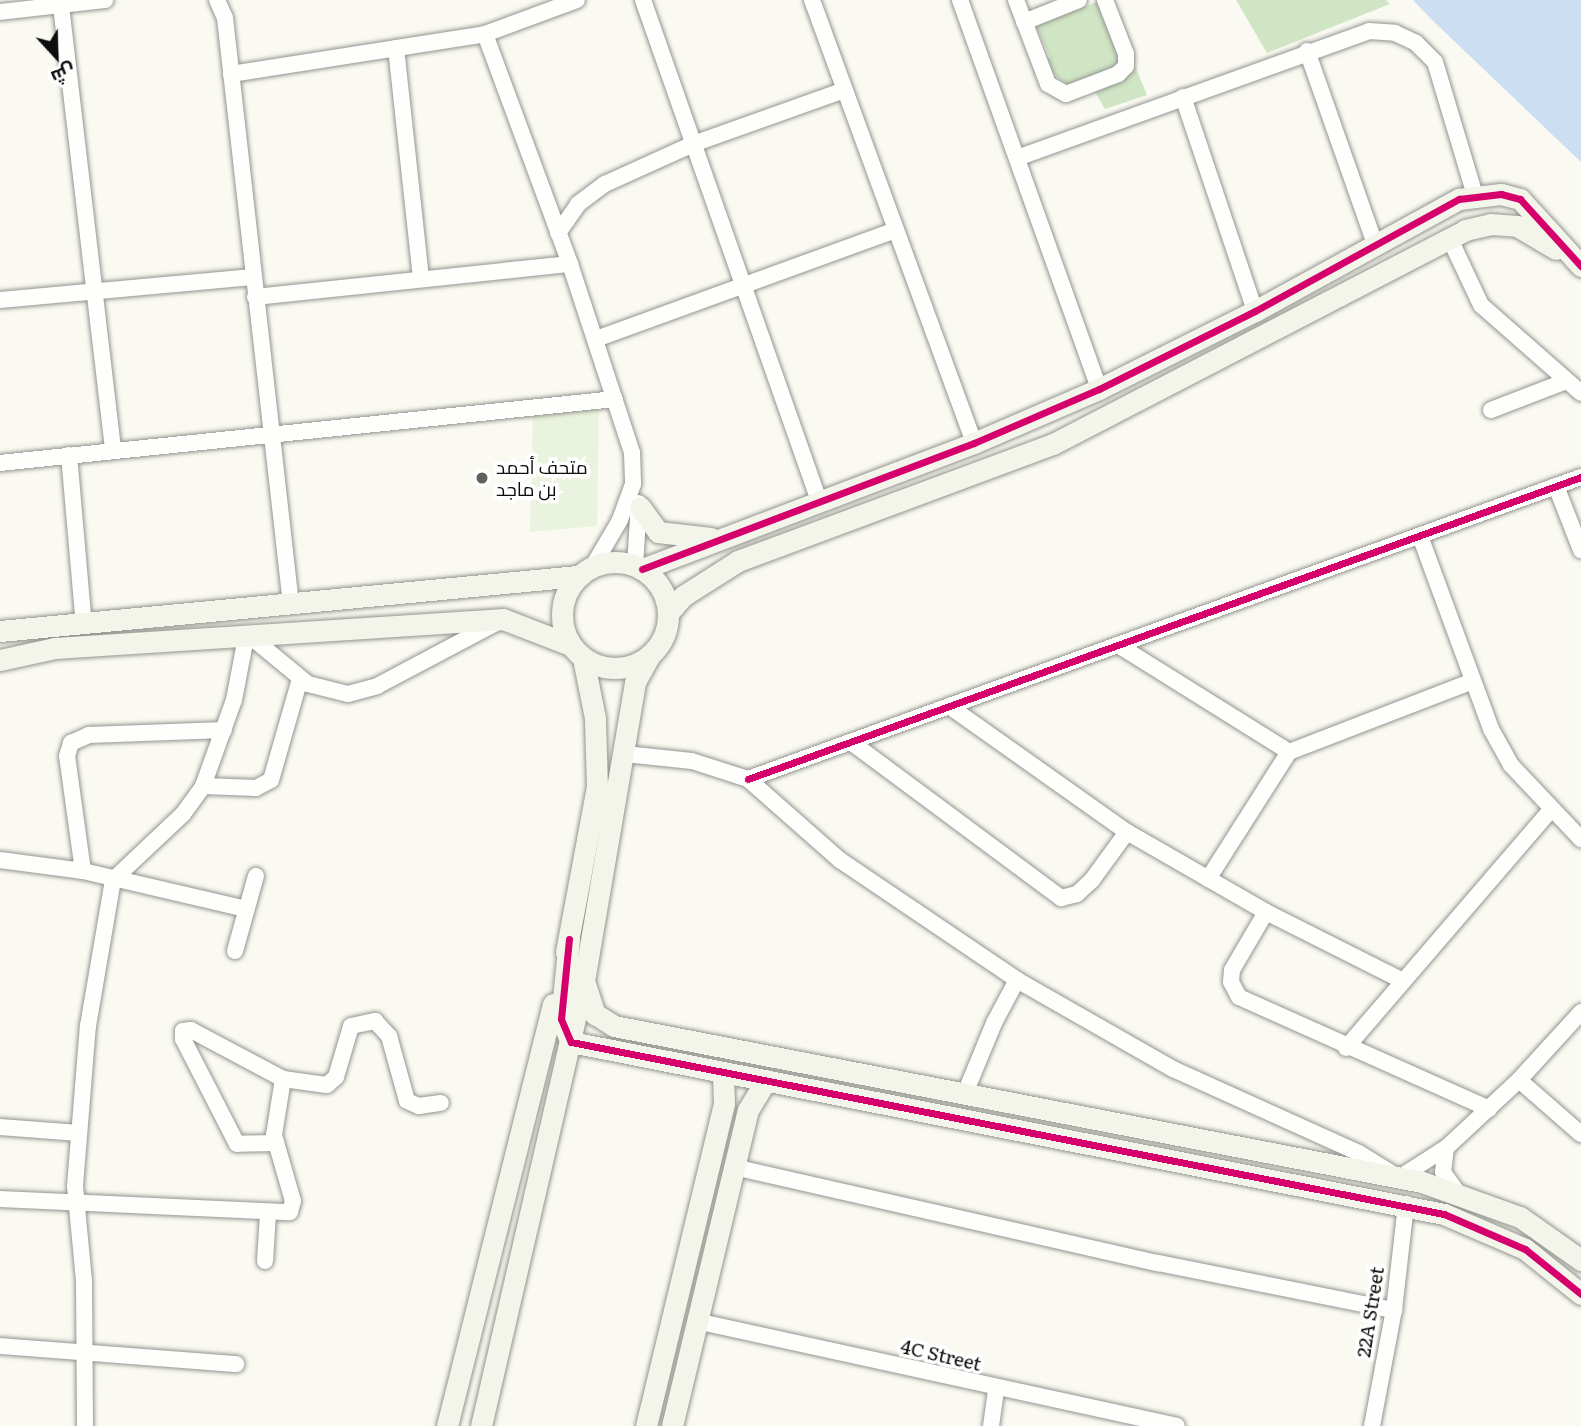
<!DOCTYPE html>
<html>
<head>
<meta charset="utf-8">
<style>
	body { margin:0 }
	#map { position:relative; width:1581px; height:1426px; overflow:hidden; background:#fafaf2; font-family:Literata,Cairo,serif }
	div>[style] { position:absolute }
	.forest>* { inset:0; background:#cfe5c3 }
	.pitch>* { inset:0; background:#eaf3dd }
	.water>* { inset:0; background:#ccdef1 }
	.roads { filter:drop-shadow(0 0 2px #949490) drop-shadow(0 0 2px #949490) }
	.street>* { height:16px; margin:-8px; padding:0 8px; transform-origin:8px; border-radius:8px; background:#fefefd }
	.secondary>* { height:21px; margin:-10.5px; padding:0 10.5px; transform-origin:10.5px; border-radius:10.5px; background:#f3f4ea }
	.secondary>.ring { margin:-10.5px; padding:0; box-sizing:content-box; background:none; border:21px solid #f3f4ea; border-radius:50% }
	.cycleway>* { height:7px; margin:-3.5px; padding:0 3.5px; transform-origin:3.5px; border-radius:3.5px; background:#d6006c }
	.dots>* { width:19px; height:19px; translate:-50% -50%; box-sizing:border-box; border:4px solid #fff; border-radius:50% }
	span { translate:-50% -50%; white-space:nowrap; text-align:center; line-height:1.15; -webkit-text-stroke:7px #fff; paint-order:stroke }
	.poi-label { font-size:19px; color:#0d0d0d }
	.left { translate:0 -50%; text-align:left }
	.street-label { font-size:19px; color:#0d0d0d }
	.north { position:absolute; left:21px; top:21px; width:70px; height:70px; -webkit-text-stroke:5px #fff; paint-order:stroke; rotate:158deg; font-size:19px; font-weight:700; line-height:28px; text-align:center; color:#0d0d0d }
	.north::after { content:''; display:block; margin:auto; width:24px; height:32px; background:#0d0d0d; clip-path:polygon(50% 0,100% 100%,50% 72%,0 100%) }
</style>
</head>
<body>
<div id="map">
	<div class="forest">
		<i style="clip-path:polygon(1236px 0,1386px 0,1390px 4px,1267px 53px)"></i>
		<i style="clip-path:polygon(1099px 1px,1126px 44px,1147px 95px,1105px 109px,1089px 82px,1071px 87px,1056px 76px,1044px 61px,1050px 57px,1036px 25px)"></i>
	</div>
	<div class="pitch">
		<i style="clip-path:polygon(599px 407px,597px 526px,530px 532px,533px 412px)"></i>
	</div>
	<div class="water">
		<i style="clip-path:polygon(1413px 0,1581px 0,1581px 162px,1431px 19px)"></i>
	</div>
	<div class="roads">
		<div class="street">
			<i style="left:217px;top:0;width:20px;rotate:66deg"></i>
			<i style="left:225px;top:18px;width:591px;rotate:83.58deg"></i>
			<i style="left:643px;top:0;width:531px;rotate:70.64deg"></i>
			<i style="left:812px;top:0;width:472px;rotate:69.9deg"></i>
			<i style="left:960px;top:0;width:413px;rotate:70.3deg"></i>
			<i style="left:1016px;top:0;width:90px;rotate:69.1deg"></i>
			<i style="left:1048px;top:84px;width:21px;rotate:29deg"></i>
			<i style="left:1066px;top:94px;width:56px;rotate:-21deg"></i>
			<i style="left:1118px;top:74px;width:11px;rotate:-45deg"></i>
			<i style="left:1126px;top:66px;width:12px;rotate:-90deg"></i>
			<i style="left:1126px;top:54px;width:58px;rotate:-111.3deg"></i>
			<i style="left:61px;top:6px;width:447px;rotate:83.3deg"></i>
			<i style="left:0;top:12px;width:106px;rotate:-6.5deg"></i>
			<i style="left:1024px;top:22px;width:59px;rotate:-21.8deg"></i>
			<i style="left:485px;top:34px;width:245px;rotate:69.7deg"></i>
			<i style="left:570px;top:264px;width:199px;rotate:71.8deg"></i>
			<i style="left:632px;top:453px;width:31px;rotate:88deg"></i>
			<i style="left:633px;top:484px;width:38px;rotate:110deg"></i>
			<i style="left:620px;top:520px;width:53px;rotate:120.4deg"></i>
			<i style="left:396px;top:48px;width:232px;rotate:83.8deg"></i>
			<i style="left:1307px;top:51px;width:205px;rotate:70.6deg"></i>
			<i style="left:231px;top:74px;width:257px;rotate:-8.9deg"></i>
			<i style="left:485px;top:34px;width:98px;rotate:-20.3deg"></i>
			<i style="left:1183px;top:97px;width:226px;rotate:71.4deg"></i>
			<i style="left:1017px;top:158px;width:374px;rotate:-19.8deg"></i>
			<i style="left:1369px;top:31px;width:26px;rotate:4deg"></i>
			<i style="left:1395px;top:33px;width:23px;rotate:25deg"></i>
			<i style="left:1416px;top:43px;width:27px;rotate:45deg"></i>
			<i style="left:1435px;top:62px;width:139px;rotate:73.3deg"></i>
			<i style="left:558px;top:233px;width:35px;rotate:-55deg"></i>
			<i style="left:578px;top:204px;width:34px;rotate:-37deg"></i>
			<i style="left:605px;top:184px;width:97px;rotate:-24.4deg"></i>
			<i style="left:693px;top:144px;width:161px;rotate:-19.6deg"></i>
			<i style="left:1449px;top:237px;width:75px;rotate:64.8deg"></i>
			<i style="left:1481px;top:305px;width:133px;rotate:41.3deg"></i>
			<i style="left:255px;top:297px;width:317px;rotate:-6deg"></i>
			<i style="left:0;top:300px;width:254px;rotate:-5.2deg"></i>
			<i style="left:596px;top:339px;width:319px;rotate:-20deg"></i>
			<i style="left:1491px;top:410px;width:80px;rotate:-21.1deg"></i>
			<i style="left:69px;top:455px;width:171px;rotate:85deg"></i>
			<i style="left:0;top:463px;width:618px;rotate:-5.94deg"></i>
			<i style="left:1556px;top:486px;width:69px;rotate:68.7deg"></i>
			<i style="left:1420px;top:536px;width:206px;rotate:69.8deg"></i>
			<i style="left:1491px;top:729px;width:41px;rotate:60.9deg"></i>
			<i style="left:1511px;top:765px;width:102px;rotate:46.6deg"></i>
			<i style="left:635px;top:566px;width:63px;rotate:-86.4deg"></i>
			<i style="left:251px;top:637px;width:74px;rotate:39.5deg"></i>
			<i style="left:308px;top:684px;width:41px;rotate:14deg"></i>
			<i style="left:348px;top:694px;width:30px;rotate:-15deg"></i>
			<i style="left:377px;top:686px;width:137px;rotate:-27.9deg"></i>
			<i style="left:1118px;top:645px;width:202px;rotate:32deg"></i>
			<i style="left:949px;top:706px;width:218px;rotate:35.3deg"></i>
			<i style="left:1127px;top:832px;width:160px;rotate:29.9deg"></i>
			<i style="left:1266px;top:912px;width:153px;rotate:26.7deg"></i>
			<i style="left:851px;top:742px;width:262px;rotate:36.6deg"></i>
			<i style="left:1061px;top:898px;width:16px;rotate:-14deg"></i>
			<i style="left:1077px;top:894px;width:21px;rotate:-43deg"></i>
			<i style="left:1092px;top:880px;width:59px;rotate:-53.9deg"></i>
			<i style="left:625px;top:754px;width:67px;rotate:6deg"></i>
			<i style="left:692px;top:761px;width:59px;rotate:17.8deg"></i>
			<i style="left:748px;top:779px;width:123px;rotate:41.4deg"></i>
			<i style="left:840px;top:860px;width:214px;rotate:34.1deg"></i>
			<i style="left:1017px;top:980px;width:180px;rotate:29.7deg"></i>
			<i style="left:1173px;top:1069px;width:204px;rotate:24.3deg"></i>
			<i style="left:1359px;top:1153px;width:47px;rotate:32deg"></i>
			<i style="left:1399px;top:1178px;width:56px;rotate:-32.6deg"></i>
			<i style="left:1446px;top:1148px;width:100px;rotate:-43deg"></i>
			<i style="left:1519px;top:1080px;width:92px;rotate:-47.6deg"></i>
			<i style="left:748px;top:779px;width:886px;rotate:-19.93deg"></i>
			<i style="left:203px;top:786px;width:53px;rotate:2.2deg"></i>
			<i style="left:256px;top:788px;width:17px;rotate:-28deg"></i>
			<i style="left:271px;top:780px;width:105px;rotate:-74deg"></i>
			<i style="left:0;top:860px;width:84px;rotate:7.5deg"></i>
			<i style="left:83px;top:871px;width:167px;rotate:13.1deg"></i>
			<i style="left:83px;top:871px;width:116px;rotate:-97.9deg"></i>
			<i style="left:67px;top:756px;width:14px;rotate:-73deg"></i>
			<i style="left:71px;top:743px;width:20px;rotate:-24deg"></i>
			<i style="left:89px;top:735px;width:135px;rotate:-2.1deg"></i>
			<i style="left:1208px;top:879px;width:151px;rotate:-57.5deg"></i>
			<i style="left:1289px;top:752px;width:194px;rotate:-21.1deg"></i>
			<i style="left:1266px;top:912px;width:67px;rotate:120.4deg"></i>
			<i style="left:1232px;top:970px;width:12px;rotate:95deg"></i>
			<i style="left:1231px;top:982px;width:17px;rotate:62deg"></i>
			<i style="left:1239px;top:997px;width:274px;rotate:24.1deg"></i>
			<i style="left:235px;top:951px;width:78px;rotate:-74.4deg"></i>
			<i style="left:1346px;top:1048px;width:313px;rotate:-49.3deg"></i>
			<i style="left:1519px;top:1080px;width:82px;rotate:41.1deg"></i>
			<i style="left:966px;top:1091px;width:74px;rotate:-67.6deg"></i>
			<i style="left:994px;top:1023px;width:49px;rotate:-61.9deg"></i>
			<i style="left:0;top:1127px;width:79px;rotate:4.3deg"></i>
			<i style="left:276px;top:1143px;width:39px;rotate:179deg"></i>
			<i style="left:237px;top:1144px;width:118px;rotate:-117.2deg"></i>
			<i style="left:183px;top:1039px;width:8px;rotate:-90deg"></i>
			<i style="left:183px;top:1031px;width:8px;rotate:-7deg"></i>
			<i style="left:191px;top:1030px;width:104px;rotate:28deg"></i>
			<i style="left:283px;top:1079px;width:44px;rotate:7.8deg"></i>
			<i style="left:327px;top:1085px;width:12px;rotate:-42deg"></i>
			<i style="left:336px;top:1077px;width:53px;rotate:-73.6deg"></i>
			<i style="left:351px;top:1026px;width:25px;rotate:-12deg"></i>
			<i style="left:375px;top:1021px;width:21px;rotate:47deg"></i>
			<i style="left:389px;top:1036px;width:67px;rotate:74.5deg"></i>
			<i style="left:407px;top:1101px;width:13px;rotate:23deg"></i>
			<i style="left:419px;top:1106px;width:22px;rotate:-8deg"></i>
			<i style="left:1446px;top:1148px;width:24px;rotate:97deg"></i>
			<i style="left:1443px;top:1172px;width:24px;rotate:55deg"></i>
			<i style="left:734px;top:1167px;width:435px;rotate:12.8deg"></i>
			<i style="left:1158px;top:1263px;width:241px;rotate:11.3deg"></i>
			<i style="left:0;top:1199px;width:290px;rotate:2.6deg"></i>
			<i style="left:290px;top:1212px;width:11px;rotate:-75deg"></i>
			<i style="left:293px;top:1201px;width:69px;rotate:-106.1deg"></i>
			<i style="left:274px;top:1135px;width:57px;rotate:-80.9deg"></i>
			<i style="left:265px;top:1261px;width:47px;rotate:-86.3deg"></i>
			<i style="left:696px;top:1321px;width:492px;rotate:12.3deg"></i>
			<i style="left:0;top:1346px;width:237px;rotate:4.4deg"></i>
			<i style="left:85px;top:1426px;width:145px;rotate:-90.4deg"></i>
			<i style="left:84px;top:1281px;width:95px;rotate:-95.4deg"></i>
			<i style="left:75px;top:1186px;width:161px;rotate:-85.4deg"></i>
			<i style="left:88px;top:1026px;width:148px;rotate:-80.3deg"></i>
			<i style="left:113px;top:880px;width:96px;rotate:-43.3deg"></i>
			<i style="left:183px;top:814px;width:34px;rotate:-54deg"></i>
			<i style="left:203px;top:786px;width:91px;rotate:-70.2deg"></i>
			<i style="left:234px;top:700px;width:64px;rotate:-79.2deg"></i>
			<i style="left:991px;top:1426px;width:37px;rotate:-82deg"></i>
			<i style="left:1372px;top:1426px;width:118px;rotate:-79.3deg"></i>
			<i style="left:1394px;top:1310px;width:107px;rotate:-83.5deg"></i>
		</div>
		<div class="secondary">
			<i style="left:640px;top:507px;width:31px;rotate:54deg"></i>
			<i style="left:658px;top:532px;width:53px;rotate:6.5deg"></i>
			<i class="ring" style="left:562px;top:562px;width:85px;height:85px"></i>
			<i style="left:642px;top:569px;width:355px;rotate:-20.8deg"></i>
			<i style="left:974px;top:443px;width:136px;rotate:-23.4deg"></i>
			<i style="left:1099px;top:389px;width:174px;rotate:-26.6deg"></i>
			<i style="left:1255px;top:311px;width:233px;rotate:-28.8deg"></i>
			<i style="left:1459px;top:199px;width:42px;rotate:-6.8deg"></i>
			<i style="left:1501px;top:194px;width:20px;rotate:15deg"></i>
			<i style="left:1520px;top:199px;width:91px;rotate:47.7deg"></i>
			<i style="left:669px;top:612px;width:21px;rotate:-49deg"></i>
			<i style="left:683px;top:596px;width:65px;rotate:-32.5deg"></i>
			<i style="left:738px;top:561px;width:336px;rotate:-20.4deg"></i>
			<i style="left:1053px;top:444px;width:464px;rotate:-27.4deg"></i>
			<i style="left:1465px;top:230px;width:26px;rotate:-13deg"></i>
			<i style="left:1490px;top:224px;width:27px;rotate:4deg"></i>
			<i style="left:1517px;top:226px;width:45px;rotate:30.5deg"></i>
			<i style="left:0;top:631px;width:581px;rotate:-5.44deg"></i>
			<i style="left:0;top:660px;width:56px;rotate:-12.3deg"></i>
			<i style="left:55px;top:648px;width:449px;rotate:-3.7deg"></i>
			<i style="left:503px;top:619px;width:72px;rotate:21.2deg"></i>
			<i style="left:569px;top:939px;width:80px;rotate:95.7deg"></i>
			<i style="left:561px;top:1019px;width:25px;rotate:67deg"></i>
			<i style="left:571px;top:1042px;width:890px;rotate:11.15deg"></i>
			<i style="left:1444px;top:1214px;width:88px;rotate:23.4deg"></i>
			<i style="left:1525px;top:1249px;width:72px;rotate:38.8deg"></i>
			<i style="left:566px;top:952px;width:168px;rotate:-79.4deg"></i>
			<i style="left:597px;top:787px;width:69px;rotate:-91.7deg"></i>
			<i style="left:595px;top:718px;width:61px;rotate:-101.3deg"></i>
			<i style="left:584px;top:981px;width:35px;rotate:72deg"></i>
			<i style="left:595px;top:1014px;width:22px;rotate:32deg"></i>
			<i style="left:614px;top:1026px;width:823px;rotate:10.93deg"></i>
			<i style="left:1422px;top:1182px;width:104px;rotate:19.7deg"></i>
			<i style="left:1520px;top:1217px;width:75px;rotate:35.2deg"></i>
			<i style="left:447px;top:1426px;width:435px;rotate:-75.9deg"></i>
			<i style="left:481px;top:1426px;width:457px;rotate:-77deg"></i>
			<i style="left:584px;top:981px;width:303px;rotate:-80.3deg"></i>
			<i style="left:635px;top:682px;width:29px;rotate:-61deg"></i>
			<i style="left:646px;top:1426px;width:332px;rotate:-76.4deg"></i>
			<i style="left:724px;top:1103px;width:31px;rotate:-92deg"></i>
			<i style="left:672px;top:1426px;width:325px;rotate:-76.5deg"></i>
			<i style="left:748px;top:1110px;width:35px;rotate:-59deg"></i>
		</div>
	</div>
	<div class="cycleway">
		<i style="left:642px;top:569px;width:355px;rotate:-20.8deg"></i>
		<i style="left:974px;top:443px;width:136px;rotate:-23.4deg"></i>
		<i style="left:1099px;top:389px;width:174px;rotate:-26.6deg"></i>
		<i style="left:1255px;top:311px;width:233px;rotate:-28.8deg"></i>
		<i style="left:1459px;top:199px;width:42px;rotate:-6.8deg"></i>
		<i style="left:1501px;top:194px;width:20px;rotate:15deg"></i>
		<i style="left:1520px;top:199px;width:91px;rotate:47.7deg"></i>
		<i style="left:748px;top:779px;width:886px;rotate:-19.93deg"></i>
		<i style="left:569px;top:939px;width:80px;rotate:95.7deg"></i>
		<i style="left:561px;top:1019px;width:25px;rotate:67deg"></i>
		<i style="left:571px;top:1042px;width:890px;rotate:11.15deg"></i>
		<i style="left:1444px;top:1214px;width:88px;rotate:23.4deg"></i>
		<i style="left:1525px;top:1249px;width:72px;rotate:38.8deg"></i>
	</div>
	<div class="dots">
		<i style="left:482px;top:478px;background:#60605d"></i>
	</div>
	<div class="poi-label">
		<span class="left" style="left:496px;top:478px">متحف أحمد<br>بن ماجد</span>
	</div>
	<div class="street-label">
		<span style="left:1370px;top:1312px;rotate:-81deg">22A Street</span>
		<span style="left:941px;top:1355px;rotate:13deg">4C Street</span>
	</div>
	<div class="north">ش</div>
</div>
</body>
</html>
